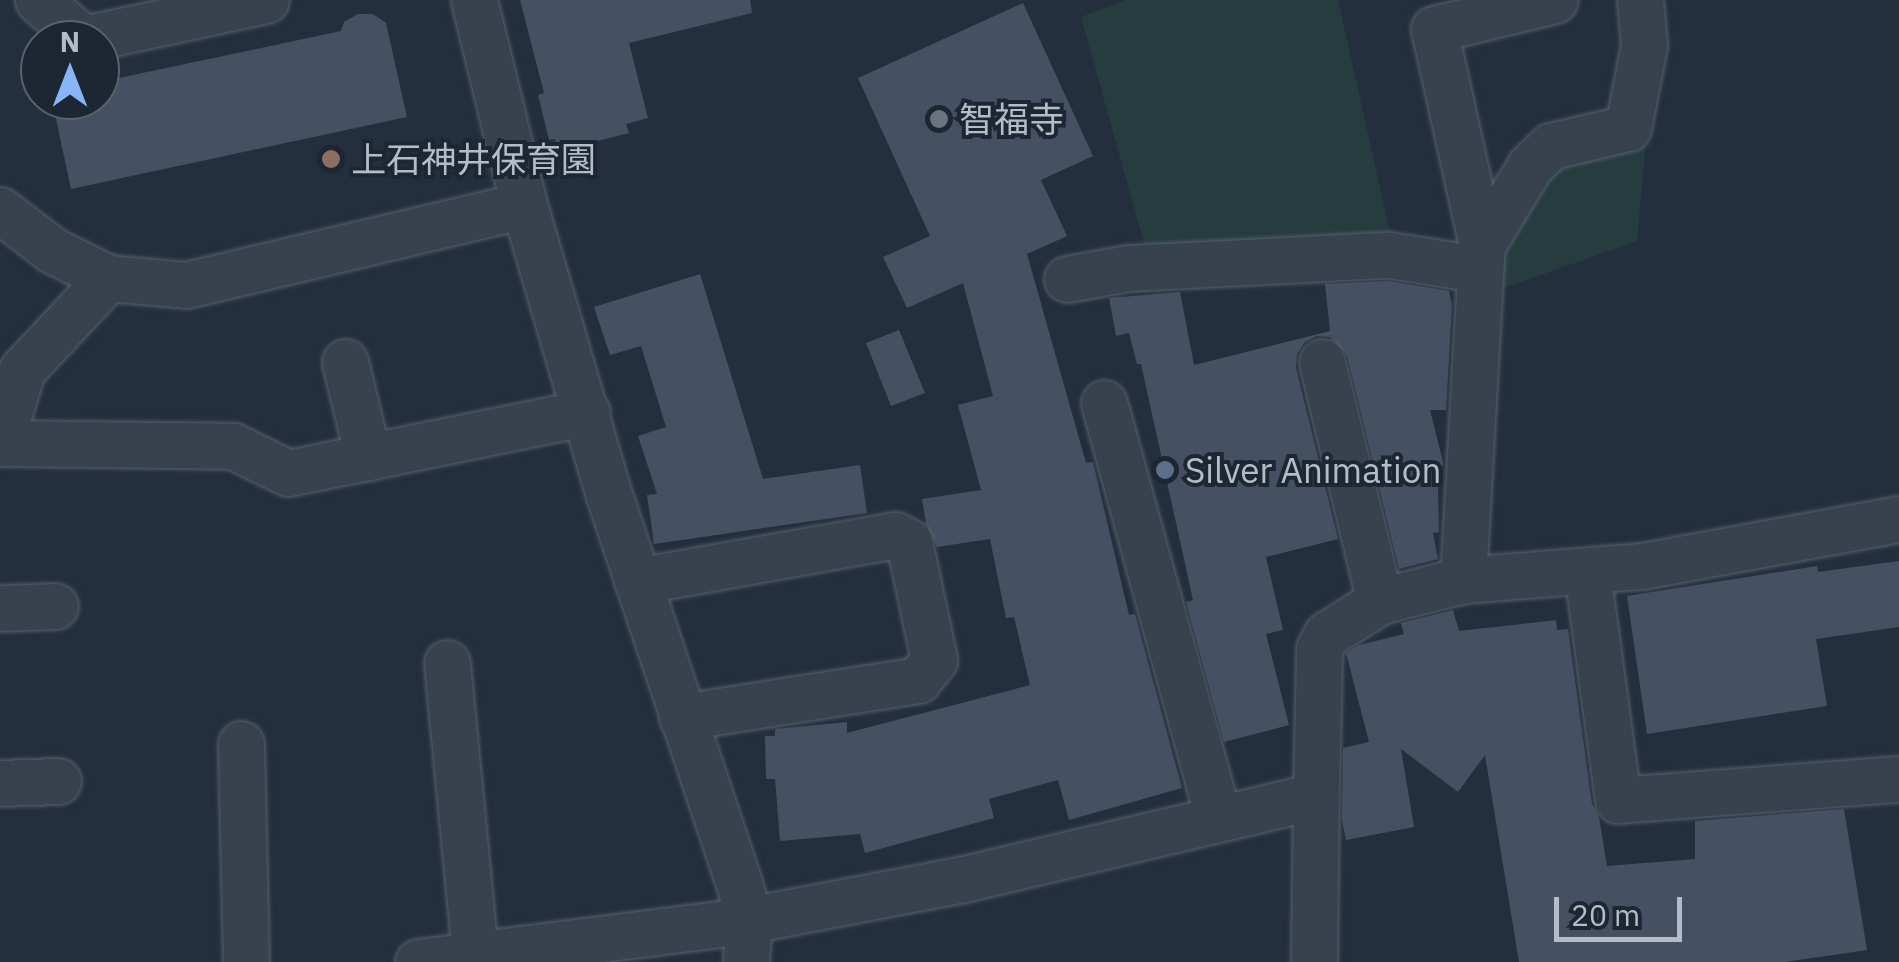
<!DOCTYPE html>
<html>
<head>
<meta charset="utf-8">
<style>
	body { margin:0 }
	#map { position:relative; width:1899px; height:962px; overflow:hidden; background:#242f3e; font-family:"IBM Plex Sans","Noto Sans JP",sans-serif }
	div>[style] { position:absolute }
	.green>* { inset:0; background:#263c3f }
	.building>* { inset:0; background:#455162 }
	.roads { filter:drop-shadow(0 0 2px #565f6c) drop-shadow(0 0 2px #565f6c) }
	.minor>* { height:45px; margin:-22.5px; padding:0 22.5px; transform-origin:22.5px; border-radius:22.5px; background:#38414e }
	.dots>* { width:28px; height:28px; translate:-50% -50%; box-sizing:border-box; border:5px solid #1d2633; border-radius:50% }
	span { translate:-50% -50%; white-space:nowrap; text-align:center; line-height:1.15; -webkit-text-stroke:8px #1d2633; paint-order:stroke }
	.poi-label { font-size:35px; color:#b4bcc9 }
	.left { translate:0 -50%; text-align:left }
	.north { position:absolute; left:20px; top:20px; width:100px; height:100px; box-sizing:border-box; background:#1d2633; border:2px solid #59626f; border-radius:50%; rotate:0deg; font-size:28px; font-weight:700; line-height:40px; text-align:center; color:#b4bcc9 }
	.north::after { content:''; display:block; margin:auto; width:35px; height:45px; background:#8ab4f8; clip-path:polygon(50% 0,100% 100%,50% 72%,0 100%) }
	.scale { position:absolute; left:1554px; top:897px; width:128px; height:45px; box-sizing:border-box; border:5px solid #b4bcc9; border-top:0; padding-left:12px; font-size:30px; line-height:35px; white-space:nowrap; color:#b4bcc9; -webkit-text-stroke:8px #1d2633; paint-order:stroke }
</style>
</head>
<body>
<div id="map">
	<div class="green">
		<i style="clip-path:polygon(1125px 0,1338px 0,1390px 232px,1145px 247px,1081px 17px)"></i>
		<i style="clip-path:polygon(1646px 139px,1637px 241px,1493px 292px,1493px 270px,1555px 157px)"></i>
	</div>
	<div class="building">
		<i style="clip-path:polygon(520px 0,750px 0,752px 13px,629px 43px,648px 118px,626px 124px,629px 133px,558px 151px,555px 139px,549px 140px,538px 95px,544px 93px)"></i>
		<i style="clip-path:polygon(1023px 3px,1093px 156px,1041px 180px,1067px 236px,1027px 254px,1086px 463px,1093px 462px,1129px 615px,1135px 614px,1182px 788px,1069px 820px,1058px 780px,989px 799px,994px 818px,865px 853px,860px 834px,780px 841px,775px 779px,766px 779px,765px 736px,775px 736px,775px 729px,847px 722px,847px 733px,1030px 685px,1014px 617px,1006px 618px,990px 539px,937px 547px,926px 523px,922px 499px,981px 490px,958px 405px,993px 396px,963px 283px,907px 308px,883px 257px,930px 236px,858px 78px)"></i>
		<i style="clip-path:polygon(358px 14px,373px 14px,386px 23px,407px 117px,71px 189px,52px 100px,100px 100px,100px 82px,341px 31px,344px 22px)"></i>
		<i style="clip-path:polygon(700px 274px,763px 479px,860px 465px,867px 513px,654px 544px,647px 495px,657px 494px,638px 436px,666px 427px,641px 346px,610px 355px,594px 307px)"></i>
		<i style="clip-path:polygon(1388px 281px,1449px 291px,1452px 305px,1446px 410px,1430px 410px,1443px 462px,1438px 490px,1439px 532px,1433px 533px,1438px 559px,1399px 569px,1347px 355px,1330px 337px,1317px 336px,1305px 342px,1297px 354px,1296px 368px,1338px 539px,1266px 557px,1283px 630px,1266px 634px,1289px 725px,1224px 742px,1186px 602px,1193px 600px,1141px 364px,1137px 364px,1129px 333px,1116px 336px,1109px 298px,1180px 292px,1194px 365px,1330px 331px,1325px 284px)"></i>
		<i style="clip-path:polygon(899px 330px,925px 393px,891px 406px,866px 343px)"></i>
		<i style="clip-path:polygon(1899px 561px,1899px 627px,1816px 639px,1827px 706px,1647px 734px,1627px 596px,1817px 566px,1818px 572px)"></i>
		<i style="clip-path:polygon(1453px 610px,1459px 631px,1556px 620px,1557px 630px,1568px 629px,1592px 804px,1599px 817px,1607px 866px,1695px 859px,1695px 821px,1844px 809px,1867px 950px,1785px 962px,1519px 962px,1485px 755px,1458px 792px,1401px 749px,1414px 827px,1346px 840px,1342px 820px,1343px 748px,1369px 742px,1346px 653px,1359px 645px,1404px 634px,1401px 623px)"></i>
	</div>
	<div class="roads">
		<div class="minor">
			<i style="left:38px;top:0;width:60px;rotate:40.3deg"></i>
			<i style="left:84px;top:39px;width:186px;rotate:-12.1deg"></i>
			<i style="left:474px;top:0;width:211px;rotate:76.3deg"></i>
			<i style="left:524px;top:205px;width:302px;rotate:73.7deg"></i>
			<i style="left:609px;top:495px;width:413px;rotate:71.5deg"></i>
			<i style="left:740px;top:887px;width:34px;rotate:75deg"></i>
			<i style="left:749px;top:920px;width:42px;rotate:94.1deg"></i>
			<i style="left:0;top:210px;width:66px;rotate:37.6deg"></i>
			<i style="left:52px;top:250px;width:63px;rotate:26.6deg"></i>
			<i style="left:108px;top:278px;width:78px;rotate:5.1deg"></i>
			<i style="left:186px;top:285px;width:347px;rotate:-13.3deg"></i>
			<i style="left:1482px;top:245px;width:221px;rotate:-102.5deg"></i>
			<i style="left:1434px;top:29px;width:124px;rotate:-13.5deg"></i>
			<i style="left:1067px;top:279px;width:62px;rotate:-10.2deg"></i>
			<i style="left:1128px;top:268px;width:261px;rotate:-2.9deg"></i>
			<i style="left:1389px;top:255px;width:90px;rotate:8.9deg"></i>
			<i style="left:345px;top:362px;width:98px;rotate:76.4deg"></i>
			<i style="left:1322px;top:362px;width:246px;rotate:76.4deg"></i>
			<i style="left:1104px;top:403px;width:430px;rotate:74.6deg"></i>
			<i style="left:0;top:443px;width:233px;rotate:0.7deg"></i>
			<i style="left:233px;top:446px;width:61px;rotate:26.1deg"></i>
			<i style="left:288px;top:473px;width:305px;rotate:-11.5deg"></i>
			<i style="left:0;top:443px;width:76px;rotate:-73.2deg"></i>
			<i style="left:22px;top:370px;width:126px;rotate:-46.9deg"></i>
			<i style="left:1587px;top:571px;width:231px;rotate:82.3deg"></i>
			<i style="left:1618px;top:800px;width:282px;rotate:-4.3deg"></i>
			<i style="left:1463px;top:580px;width:336px;rotate:-86.8deg"></i>
			<i style="left:1482px;top:245px;width:92px;rotate:-58.7deg"></i>
			<i style="left:1530px;top:166px;width:29px;rotate:-44deg"></i>
			<i style="left:1551px;top:146px;width:79px;rotate:-13.2deg"></i>
			<i style="left:1628px;top:128px;width:85px;rotate:-79.1deg"></i>
			<i style="left:1644px;top:45px;width:45px;rotate:-95.1deg"></i>
			<i style="left:637px;top:581px;width:262px;rotate:-10.1deg"></i>
			<i style="left:895px;top:535px;width:16px;rotate:27deg"></i>
			<i style="left:909px;top:542px;width:121px;rotate:78deg"></i>
			<i style="left:934px;top:660px;width:26px;rotate:129deg"></i>
			<i style="left:918px;top:680px;width:239px;rotate:171.1deg"></i>
			<i style="left:0;top:608px;width:55px;rotate:-2.1deg"></i>
			<i style="left:447px;top:663px;width:293px;rotate:84.5deg"></i>
			<i style="left:241px;top:744px;width:218px;rotate:88.7deg"></i>
			<i style="left:0;top:783px;width:58px;rotate:-2deg"></i>
			<i style="left:1316px;top:796px;width:147px;rotate:-88.8deg"></i>
			<i style="left:1319px;top:649px;width:16px;rotate:-63deg"></i>
			<i style="left:1326px;top:635px;width:64px;rotate:-32.2deg"></i>
			<i style="left:1380px;top:601px;width:86px;rotate:-14.2deg"></i>
			<i style="left:1463px;top:580px;width:180px;rotate:-4.5deg"></i>
			<i style="left:1642px;top:566px;width:261px;rotate:-10.4deg"></i>
			<i style="left:418px;top:962px;width:334px;rotate:-7.2deg"></i>
			<i style="left:749px;top:920px;width:219px;rotate:-10.8deg"></i>
			<i style="left:964px;top:879px;width:362px;rotate:-13.3deg"></i>
			<i style="left:1316px;top:796px;width:166px;rotate:90.7deg"></i>
		</div>
	</div>
	<div class="dots">
		<i style="left:939px;top:119px;background:#6b7280"></i>
		<i style="left:331px;top:159px;background:#8d6e63"></i>
		<i style="left:1165px;top:470px;background:#5c6f8a"></i>
	</div>
	<div class="poi-label">
		<span class="left" style="left:959px;top:119px">智福寺</span>
		<span class="left" style="left:351px;top:159px">上石神井保育園</span>
		<span class="left" style="left:1185px;top:470px">Silver Animation</span>
	</div>
	<div class="north">N</div>
	<div class="scale">20 m</div>
</div>
</body>
</html>
